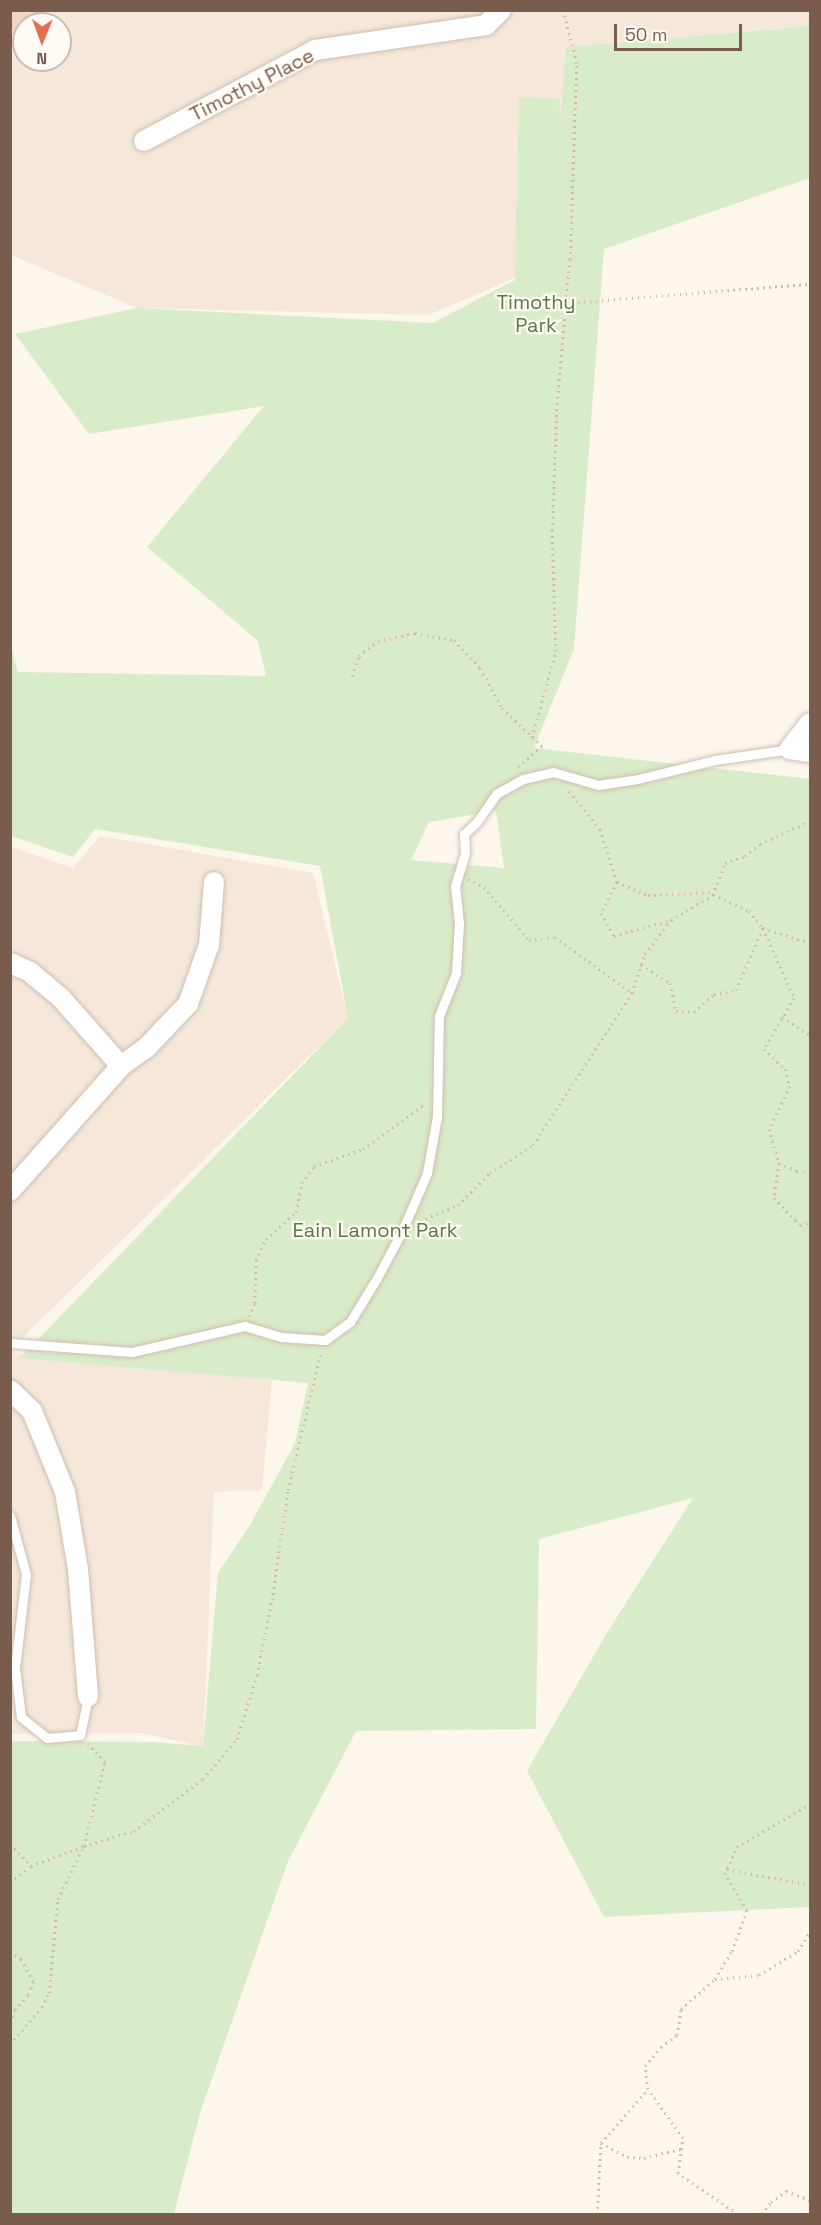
<!DOCTYPE html>
<html>
<head>
<meta charset="utf-8">
<style>
	body { margin:0 }
	#map { position:relative; width:821px; height:2225px; overflow:hidden; background:#fdf6ec; font-family:"Space Grotesk",sans-serif }
	div>[style] { position:absolute }
	.residential>* { inset:0; background:#f5e8da }
	.green>* { inset:0; background:#d8ecc9 }
	.building>* { inset:0; background:#f3d5c3 }
	.path>* { height:3px; margin-top:-1.5px; transform-origin:0; background:repeating-linear-gradient(90deg,#d9b8a5 0 1.5px,transparent 0 6px) }
	.roads { filter:drop-shadow(0 0 2px #d1beb0) drop-shadow(0 0 2px #d1beb0) }
	.service>* { height:9px; margin:-4.5px; padding:0 4.5px; transform-origin:4.5px; border-radius:4.5px; background:#fff }
	.minor>* { height:20px; margin:-10px; padding:0 10px; transform-origin:10px; border-radius:10px; background:#fff }
	span { translate:-50% -50%; white-space:nowrap; text-align:center; line-height:1.15; -webkit-text-stroke:4.5px #fffaf3; paint-order:stroke }
	.street-label { font-size:20px; color:#7a5c4d }
	.park-label { font-size:20px; color:#537a41 }
	.frame { position:absolute; inset:0; border:12px solid #7a5c4d; pointer-events:none }
	.north { position:absolute; left:12px; top:12px; width:60px; height:60px; box-sizing:border-box; background:#fffaf3; border:2px solid #cabbb1; border-radius:50%; rotate:181deg; font-size:16px; font-weight:700; line-height:24px; text-align:center; color:#7a5c4d }
	.north::after { content:''; display:block; margin:auto; width:21px; height:27px; background:#e76f51; clip-path:polygon(50% 0,100% 100%,50% 72%,0 100%) }
	.scale { position:absolute; left:614px; top:24px; width:128px; height:27px; box-sizing:border-box; border:3px solid #7a5c4d; border-top:0; padding-left:8px; font-size:18px; line-height:21px; white-space:nowrap; color:#7a5c4d; -webkit-text-stroke:4px #fffaf3; paint-order:stroke }
</style>
</head>
<body>
<div id="map">
	<div class="residential">
		<i style="clip-path:polygon(evenodd,810px 10px,810px 26px,566px 47px,547px 264px,429px 315px,137px 308px,11px 255px,10px 11px,810px 10px,24px 24px,60px 24px,60px 60px,24px 60px,24px 24px)"></i>
		<i style="clip-path:polygon(100px 836px,313px 873px,348px 1018px,11px 1349px,11px 847px,73px 868px)"></i>
		<i style="clip-path:polygon(10px 1353px,272px 1380px,262px 1490px,214px 1492px,203px 1747px,143px 1733px,11px 1734px)"></i>
	</div>
	<div class="green">
		<i style="clip-path:polygon(evenodd,810px 26px,810px 178px,604px 249px,574px 649px,534px 748px,810px 779px,810px 1907px,604px 1917px,527px 1771px,608px 1631px,693px 1498px,539px 1539px,536px 1729px,356px 1731px,288px 1861px,200px 2113px,174px 2214px,11px 2214px,11px 1741px,152px 1742px,203px 1746px,218px 1573px,250px 1525px,295px 1443px,308px 1383px,20px 1358px,348px 1018px,320px 866px,95px 829px,73px 857px,11px 836px,10px 643px,18px 672px,266px 676px,258px 641px,147px 547px,264px 406px,89px 434px,15px 334px,137px 308px,433px 323px,515px 280px,519px 97px,559px 99px,560px 118px,566px 47px,810px 26px,496px 811px,504px 868px,411px 860px,429px 822px,496px 811px)"></i>
	</div>
	<div class="building">
		<i style="clip-path:polygon(10px 10px,37px 10px,41px 24px,24px 24px,24px 59px,22px 59px,10px 26px)"></i>
	</div>
	<div class="path">
		<i style="left:566px;top:303px;width:245px;rotate:-4.5deg"></i>
		<i style="left:352px;top:676px;width:21px;rotate:-71deg"></i>
		<i style="left:359px;top:656px;width:24px;rotate:-38deg"></i>
		<i style="left:378px;top:641px;width:38px;rotate:-12deg"></i>
		<i style="left:415px;top:633px;width:40px;rotate:10deg"></i>
		<i style="left:454px;top:640px;width:38px;rotate:47deg"></i>
		<i style="left:480px;top:668px;width:46px;rotate:61.2deg"></i>
		<i style="left:502px;top:708px;width:55px;rotate:43.5deg"></i>
		<i style="left:542px;top:746px;width:33px;rotate:139deg"></i>
		<i style="left:532px;top:737px;width:89px;rotate:-74.4deg"></i>
		<i style="left:556px;top:651px;width:121px;rotate:-91.9deg"></i>
		<i style="left:552px;top:530px;width:126px;rotate:-87.7deg"></i>
		<i style="left:557px;top:404px;width:146px;rotate:-84.9deg"></i>
		<i style="left:570px;top:259px;width:196px;rotate:-88deg"></i>
		<i style="left:577px;top:63px;width:55px;rotate:-104.8deg"></i>
		<i style="left:569px;top:791px;width:49px;rotate:50.8deg"></i>
		<i style="left:600px;top:829px;width:56px;rotate:72.2deg"></i>
		<i style="left:617px;top:882px;width:34px;rotate:23deg"></i>
		<i style="left:648px;top:895px;width:60px;rotate:-2.9deg"></i>
		<i style="left:708px;top:892px;width:45px;rotate:24.9deg"></i>
		<i style="left:749px;top:911px;width:22px;rotate:51deg"></i>
		<i style="left:763px;top:928px;width:77px;rotate:66.1deg"></i>
		<i style="left:794px;top:998px;width:59px;rotate:120.5deg"></i>
		<i style="left:764px;top:1049px;width:29px;rotate:44deg"></i>
		<i style="left:785px;top:1069px;width:18px;rotate:74deg"></i>
		<i style="left:790px;top:1086px;width:48px;rotate:116deg"></i>
		<i style="left:769px;top:1129px;width:35px;rotate:74deg"></i>
		<i style="left:779px;top:1163px;width:35px;rotate:98deg"></i>
		<i style="left:774px;top:1198px;width:37px;rotate:46deg"></i>
		<i style="left:800px;top:1225px;width:10px;rotate:-17deg"></i>
		<i style="left:468px;top:879px;width:18px;rotate:27deg"></i>
		<i style="left:484px;top:887px;width:70px;rotate:49.7deg"></i>
		<i style="left:529px;top:940px;width:26px;rotate:-7deg"></i>
		<i style="left:555px;top:937px;width:95px;rotate:36deg"></i>
		<i style="left:632px;top:993px;width:41px;rotate:-71.6deg"></i>
		<i style="left:645px;top:954px;width:43px;rotate:-52.6deg"></i>
		<i style="left:671px;top:920px;width:49px;rotate:-30.8deg"></i>
		<i style="left:713px;top:895px;width:34px;rotate:-69deg"></i>
		<i style="left:725px;top:863px;width:21px;rotate:-19deg"></i>
		<i style="left:745px;top:856px;width:19px;rotate:-39deg"></i>
		<i style="left:760px;top:844px;width:55px;rotate:-24.7deg"></i>
		<i style="left:617px;top:882px;width:35px;rotate:117deg"></i>
		<i style="left:601px;top:913px;width:26px;rotate:61deg"></i>
		<i style="left:614px;top:936px;width:59px;rotate:-15.7deg"></i>
		<i style="left:641px;top:965px;width:34px;rotate:32deg"></i>
		<i style="left:670px;top:983px;width:29px;rotate:78deg"></i>
		<i style="left:676px;top:1011px;width:18px;rotate:3deg"></i>
		<i style="left:694px;top:1012px;width:27px;rotate:-42deg"></i>
		<i style="left:714px;top:994px;width:22px;rotate:-10deg"></i>
		<i style="left:736px;top:990px;width:68px;rotate:-66.5deg"></i>
		<i style="left:763px;top:928px;width:49px;rotate:17.7deg"></i>
		<i style="left:782px;top:1017px;width:33px;rotate:33deg"></i>
		<i style="left:779px;top:1163px;width:20px;rotate:24deg"></i>
		<i style="left:797px;top:1171px;width:13px"></i>
		<i style="left:420px;top:1221px;width:41px;rotate:-22.8deg"></i>
		<i style="left:458px;top:1205px;width:45px;rotate:-45deg"></i>
		<i style="left:490px;top:1173px;width:51px;rotate:-33.1deg"></i>
		<i style="left:533px;top:1145px;width:181px;rotate:-56.9deg"></i>
		<i style="left:249px;top:1316px;width:14px;rotate:-65deg"></i>
		<i style="left:255px;top:1303px;width:43px;rotate:-88.7deg"></i>
		<i style="left:256px;top:1260px;width:23px;rotate:-65deg"></i>
		<i style="left:266px;top:1239px;width:40px;rotate:-42deg"></i>
		<i style="left:296px;top:1212px;width:30px;rotate:-78deg"></i>
		<i style="left:302px;top:1183px;width:21px;rotate:-55deg"></i>
		<i style="left:314px;top:1166px;width:52px;rotate:-19.1deg"></i>
		<i style="left:363px;top:1149px;width:77px;rotate:-36deg"></i>
		<i style="left:10px;top:1844px;width:30px;rotate:46deg"></i>
		<i style="left:727px;top:1869px;width:85px;rotate:10.9deg"></i>
		<i style="left:10px;top:1882px;width:26px;rotate:-37deg"></i>
		<i style="left:31px;top:1866px;width:57px;rotate:-20.7deg"></i>
		<i style="left:84px;top:1846px;width:52px;rotate:-16.7deg"></i>
		<i style="left:134px;top:1831px;width:86px;rotate:-37deg"></i>
		<i style="left:203px;top:1779px;width:52px;rotate:-49.6deg"></i>
		<i style="left:237px;top:1739px;width:67px;rotate:-72.6deg"></i>
		<i style="left:257px;top:1675px;width:76px;rotate:-78.7deg"></i>
		<i style="left:272px;top:1600px;width:111px;rotate:-81.7deg"></i>
		<i style="left:288px;top:1490px;width:141px;rotate:-76.5deg"></i>
		<i style="left:10px;top:1951px;width:14px;rotate:36deg"></i>
		<i style="left:21px;top:1959px;width:26px;rotate:61deg"></i>
		<i style="left:34px;top:1982px;width:14px;rotate:115deg"></i>
		<i style="left:28px;top:1995px;width:20px;rotate:131deg"></i>
		<i style="left:15px;top:2010px;width:14px;rotate:111deg"></i>
		<i style="left:715px;top:1979px;width:44px;rotate:-5.2deg"></i>
		<i style="left:759px;top:1975px;width:46px;rotate:-31.6deg"></i>
		<i style="left:798px;top:1951px;width:22px;rotate:-58deg"></i>
		<i style="left:10px;top:2044px;width:49px;rotate:-49.1deg"></i>
		<i style="left:42px;top:2007px;width:16px;rotate:-63deg"></i>
		<i style="left:49px;top:1993px;width:94px;rotate:-84.5deg"></i>
		<i style="left:58px;top:1899px;width:59px;rotate:-63.9deg"></i>
		<i style="left:84px;top:1846px;width:87px;rotate:-76deg"></i>
		<i style="left:105px;top:1762px;width:25px;rotate:-133deg"></i>
		<i style="left:10px;top:2129px;width:37px;rotate:90deg"></i>
		<i style="left:601px;top:2143px;width:30px;rotate:28deg"></i>
		<i style="left:627px;top:2157px;width:17px;rotate:3deg"></i>
		<i style="left:644px;top:2158px;width:38px;rotate:-14deg"></i>
		<i style="left:597px;top:2214px;width:71px;rotate:-86.8deg"></i>
		<i style="left:601px;top:2143px;width:72px;rotate:-49deg"></i>
		<i style="left:738px;top:2214px;width:73px;rotate:-145.7deg"></i>
		<i style="left:678px;top:2173px;width:35px;rotate:-82deg"></i>
		<i style="left:683px;top:2138px;width:60px;rotate:-125.5deg"></i>
		<i style="left:648px;top:2089px;width:23px;rotate:-97deg"></i>
		<i style="left:645px;top:2066px;width:25px;rotate:-50deg"></i>
		<i style="left:661px;top:2047px;width:20px;rotate:-37deg"></i>
		<i style="left:677px;top:2035px;width:26px;rotate:-81deg"></i>
		<i style="left:681px;top:2009px;width:45px;rotate:-41.4deg"></i>
		<i style="left:715px;top:1979px;width:33px;rotate:-59deg"></i>
		<i style="left:732px;top:1951px;width:44px;rotate:-69.9deg"></i>
		<i style="left:747px;top:1910px;width:42px;rotate:-121.4deg"></i>
		<i style="left:725px;top:1874px;width:30px;rotate:-66deg"></i>
		<i style="left:737px;top:1847px;width:85px;rotate:-30.5deg"></i>
		<i style="left:762px;top:2214px;width:15px;rotate:-53deg"></i>
		<i style="left:771px;top:2202px;width:19px;rotate:-36deg"></i>
		<i style="left:786px;top:2191px;width:26px;rotate:21deg"></i>
	</div>
	<div class="roads">
		<div class="service">
			<i style="left:10px;top:1343px;width:122px;rotate:4.2deg"></i>
			<i style="left:132px;top:1352px;width:116px;rotate:-13deg"></i>
			<i style="left:245px;top:1326px;width:38px;rotate:17deg"></i>
			<i style="left:281px;top:1337px;width:44px;rotate:3.9deg"></i>
			<i style="left:325px;top:1340px;width:31px;rotate:-36deg"></i>
			<i style="left:350px;top:1322px;width:52px;rotate:-58.5deg"></i>
			<i style="left:377px;top:1278px;width:55px;rotate:-62deg"></i>
			<i style="left:403px;top:1229px;width:61px;rotate:-66.8deg"></i>
			<i style="left:427px;top:1173px;width:58px;rotate:-80deg"></i>
			<i style="left:437px;top:1116px;width:100px;rotate:-88.9deg"></i>
			<i style="left:439px;top:1016px;width:46px;rotate:-68.4deg"></i>
			<i style="left:456px;top:973px;width:50px;rotate:-86.6deg"></i>
			<i style="left:459px;top:923px;width:37px;rotate:-96deg"></i>
			<i style="left:455px;top:886px;width:34px;rotate:-73deg"></i>
			<i style="left:465px;top:853px;width:19px;rotate:-93deg"></i>
			<i style="left:464px;top:834px;width:16px;rotate:-43deg"></i>
			<i style="left:476px;top:823px;width:35px;rotate:-55deg"></i>
			<i style="left:496px;top:794px;width:31px;rotate:-29deg"></i>
			<i style="left:523px;top:779px;width:31px;rotate:-13deg"></i>
			<i style="left:553px;top:772px;width:47px;rotate:16.1deg"></i>
			<i style="left:598px;top:785px;width:40px;rotate:-8.5deg"></i>
			<i style="left:638px;top:779px;width:79px;rotate:-13.9deg"></i>
			<i style="left:715px;top:760px;width:76px;rotate:-8.3deg"></i>
			<i style="left:10px;top:1516px;width:60px;rotate:74.6deg"></i>
			<i style="left:26px;top:1574px;width:95px;rotate:96.7deg"></i>
			<i style="left:15px;top:1668px;width:49px;rotate:83deg"></i>
			<i style="left:21px;top:1717px;width:33px;rotate:39deg"></i>
			<i style="left:47px;top:1738px;width:33px;rotate:-5deg"></i>
			<i style="left:80px;top:1735px;width:39px;rotate:-78deg"></i>
		</div>
		<div class="minor">
			<i style="left:144px;top:141px;width:194px;rotate:-28deg"></i>
			<i style="left:315px;top:50px;width:173px;rotate:-8.3deg"></i>
			<i style="left:486px;top:25px;width:21px;rotate:-45deg"></i>
			<i style="left:810px;top:723px;width:33px;rotate:128deg"></i>
			<i style="left:790px;top:749px;width:20px;rotate:9deg"></i>
			<i style="left:10px;top:963px;width:22px;rotate:24deg"></i>
			<i style="left:30px;top:972px;width:40px;rotate:40deg"></i>
			<i style="left:61px;top:998px;width:91px;rotate:48.6deg"></i>
			<i style="left:121px;top:1066px;width:167px;rotate:131.6deg"></i>
			<i style="left:121px;top:1066px;width:31px;rotate:-36deg"></i>
			<i style="left:146px;top:1048px;width:61px;rotate:-46.3deg"></i>
			<i style="left:188px;top:1004px;width:63px;rotate:-70.4deg"></i>
			<i style="left:209px;top:945px;width:63px;rotate:-85.5deg"></i>
			<i style="left:10px;top:1390px;width:30px;rotate:44deg"></i>
			<i style="left:32px;top:1411px;width:87px;rotate:67.8deg"></i>
			<i style="left:65px;top:1492px;width:78px;rotate:80.4deg"></i>
			<i style="left:78px;top:1569px;width:128px;rotate:85.5deg"></i>
		</div>
	</div>
	<div class="street-label">
		<span style="left:252px;top:85px;rotate:-27deg">Timothy Place</span>
	</div>
	<div class="park-label">
		<span style="left:536px;top:314px">Timothy<br>Park</span>
		<span style="left:375px;top:1230px">Eain Lamont Park</span>
	</div>
	<div class="frame"></div>
	<div class="north">N</div>
	<div class="scale">50 m</div>
</div>
</body>
</html>
